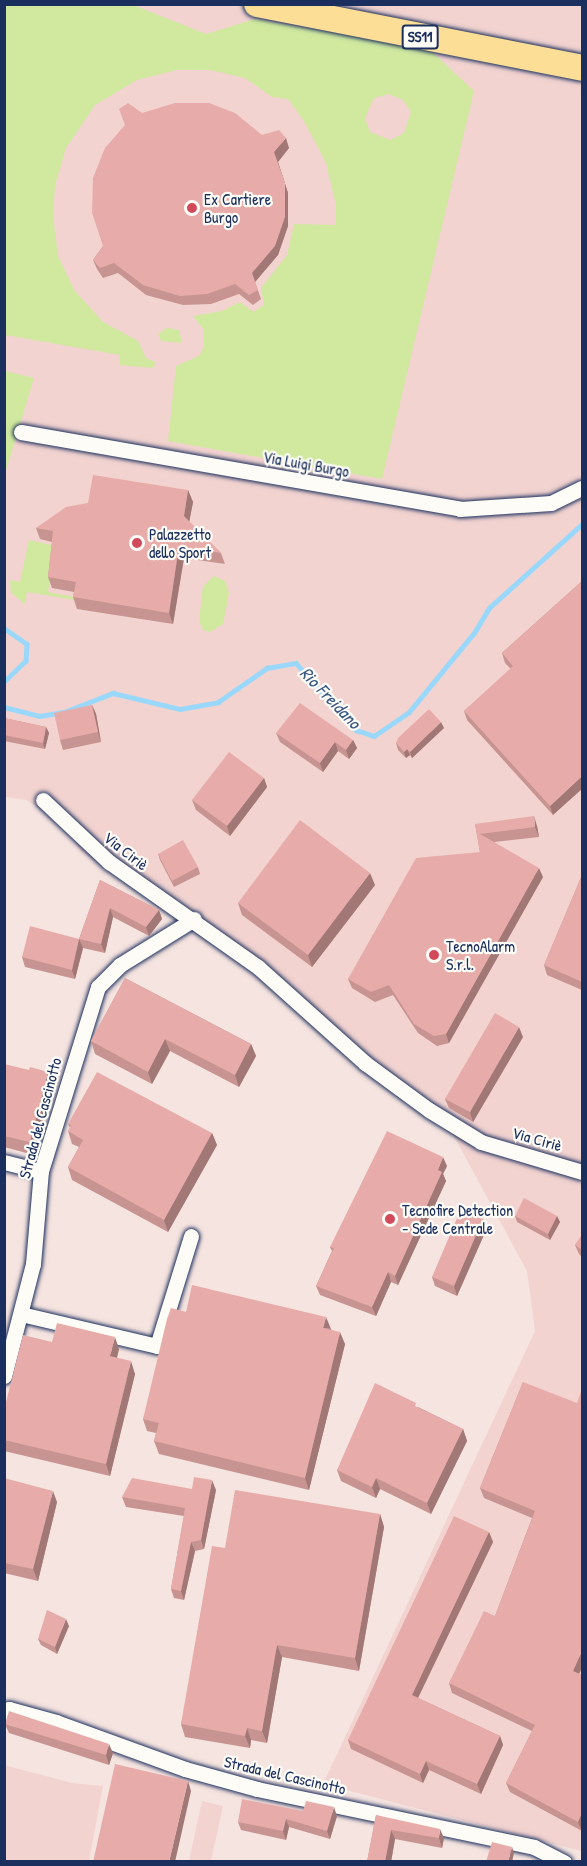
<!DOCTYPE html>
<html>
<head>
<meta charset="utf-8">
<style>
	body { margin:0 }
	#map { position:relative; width:587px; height:1866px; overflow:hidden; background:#f6e4e0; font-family:"Patrick Hand",sans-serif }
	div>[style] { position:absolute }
	.built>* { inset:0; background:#f2d3d0 }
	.green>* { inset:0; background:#d0e99f }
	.stream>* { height:4.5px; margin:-2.25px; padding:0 2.25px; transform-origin:2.25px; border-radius:2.25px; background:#9ad8fb }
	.roads { filter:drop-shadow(0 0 2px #1b2f5e) drop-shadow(0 0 2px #1b2f5e) }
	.street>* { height:15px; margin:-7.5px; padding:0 7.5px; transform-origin:7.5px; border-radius:7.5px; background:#fdfcf7 }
	.highway>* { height:26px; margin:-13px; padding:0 13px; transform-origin:13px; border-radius:13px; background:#fcde96 }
	.wall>* { inset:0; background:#c79491 }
	.shaded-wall>* { inset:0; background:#a27876 }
	.building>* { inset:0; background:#e7aca9 }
	.dots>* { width:16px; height:16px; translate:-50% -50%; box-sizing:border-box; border:3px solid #fdfcf7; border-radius:50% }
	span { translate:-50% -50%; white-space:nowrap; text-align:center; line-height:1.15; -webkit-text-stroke:4.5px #fdfcf7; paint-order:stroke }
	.shield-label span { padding:2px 4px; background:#fdfcf7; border:2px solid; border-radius:4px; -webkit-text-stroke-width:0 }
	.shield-label { font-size:15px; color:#1b2f5e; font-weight:700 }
	.poi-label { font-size:16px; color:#1b2f5e }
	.left { translate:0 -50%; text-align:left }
	.street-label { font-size:16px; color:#1b2f5e }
	.water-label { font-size:18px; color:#3b5985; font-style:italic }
	.frame { position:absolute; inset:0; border:6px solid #1b2f5e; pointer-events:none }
</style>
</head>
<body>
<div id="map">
	<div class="built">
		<i style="clip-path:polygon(5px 5px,582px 5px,581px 1851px,323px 1784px,535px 1331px,527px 1271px,449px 1127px,252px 970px,81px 851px,64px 826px,49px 814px,26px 800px,5px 797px)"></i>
		<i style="clip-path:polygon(4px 1765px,72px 1783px,103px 1786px,89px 1861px,5px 1861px)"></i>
		<i style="clip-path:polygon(202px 1801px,223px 1806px,211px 1861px,189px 1861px)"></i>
	</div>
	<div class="green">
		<i style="clip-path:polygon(evenodd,4px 5px,133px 5px,206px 34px,255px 19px,429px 49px,474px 91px,382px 479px,168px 441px,176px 366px,199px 356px,204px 346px,204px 330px,193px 316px,222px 311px,240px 302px,253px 312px,264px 305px,261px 288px,287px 255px,294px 224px,336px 225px,336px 205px,326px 163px,304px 121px,288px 99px,272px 97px,245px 78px,210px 70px,177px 70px,137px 80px,95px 105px,66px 148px,55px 185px,53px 215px,58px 256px,74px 290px,103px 322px,138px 341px,146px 358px,155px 362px,154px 368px,119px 365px,120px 355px,5px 335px,4px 5px,389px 94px,403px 100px,411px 112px,404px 133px,390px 140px,370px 132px,365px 118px,374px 98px,389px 94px)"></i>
		<i style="clip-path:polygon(167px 328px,179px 330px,182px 343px,161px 341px,158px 334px)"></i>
		<i style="clip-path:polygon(5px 371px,34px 378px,5px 474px)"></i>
		<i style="clip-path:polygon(29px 540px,55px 546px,48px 592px,74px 597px,75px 600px,27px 592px,25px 604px,11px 593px,10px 580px,20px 582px)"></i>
		<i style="clip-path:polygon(214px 576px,225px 581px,229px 593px,223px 624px,210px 632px,203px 630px,199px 621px,203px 586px)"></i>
	</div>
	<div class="stream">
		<i style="left:4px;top:628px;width:28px;rotate:35deg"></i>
		<i style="left:27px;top:644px;width:17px;rotate:93deg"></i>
		<i style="left:26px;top:661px;width:30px;rotate:136deg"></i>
		<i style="left:4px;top:707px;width:36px;rotate:14deg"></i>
		<i style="left:39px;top:716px;width:25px;rotate:-9deg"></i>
		<i style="left:64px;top:712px;width:53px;rotate:-21.2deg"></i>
		<i style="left:113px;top:693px;width:69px;rotate:13.4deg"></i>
		<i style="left:180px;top:709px;width:39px;rotate:-10deg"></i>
		<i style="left:218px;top:702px;width:60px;rotate:-34.8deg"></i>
		<i style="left:267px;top:668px;width:29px;rotate:-10deg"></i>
		<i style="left:296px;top:663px;width:90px;rotate:48.2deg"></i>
		<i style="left:356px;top:730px;width:19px;rotate:18deg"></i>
		<i style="left:374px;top:736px;width:42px;rotate:-34.4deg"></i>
		<i style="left:409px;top:712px;width:102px;rotate:-50.6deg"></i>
		<i style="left:474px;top:633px;width:29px;rotate:-59deg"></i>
		<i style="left:489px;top:608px;width:125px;rotate:-42.1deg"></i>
	</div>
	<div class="roads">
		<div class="street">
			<i style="left:21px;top:432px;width:446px;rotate:9.9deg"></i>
			<i style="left:460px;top:509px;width:91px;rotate:-3.8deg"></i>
			<i style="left:551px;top:503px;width:34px;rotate:-26deg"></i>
			<i style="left:43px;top:800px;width:91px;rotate:43.2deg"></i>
			<i style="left:109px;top:862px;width:182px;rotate:35.2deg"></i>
			<i style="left:258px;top:967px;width:144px;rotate:41.9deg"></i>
			<i style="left:365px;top:1063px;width:79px;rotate:36.3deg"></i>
			<i style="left:429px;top:1110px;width:61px;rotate:31.6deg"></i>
			<i style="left:481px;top:1142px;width:105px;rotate:16.5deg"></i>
			<i style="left:4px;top:1162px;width:38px;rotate:14deg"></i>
			<i style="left:21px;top:1314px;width:140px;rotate:13.2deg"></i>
			<i style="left:157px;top:1346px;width:115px;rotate:-72.8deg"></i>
			<i style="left:4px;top:1376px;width:116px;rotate:-75.5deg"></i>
			<i style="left:33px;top:1264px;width:93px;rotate:-85.1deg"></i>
			<i style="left:41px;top:1171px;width:193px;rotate:-72.8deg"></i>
			<i style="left:98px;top:987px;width:31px;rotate:-45deg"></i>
			<i style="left:120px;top:965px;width:87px;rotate:-31.9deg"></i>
			<i style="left:4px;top:1714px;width:7px;rotate:-45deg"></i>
			<i style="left:9px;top:1709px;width:49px;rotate:15.5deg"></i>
			<i style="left:56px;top:1722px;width:137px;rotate:20deg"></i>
			<i style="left:185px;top:1769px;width:75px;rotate:15.5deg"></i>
			<i style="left:257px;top:1789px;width:283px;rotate:11.8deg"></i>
			<i style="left:534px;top:1847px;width:34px;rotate:27deg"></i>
		</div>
		<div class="highway">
			<i style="left:257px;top:4px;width:331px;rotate:11.1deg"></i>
		</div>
	</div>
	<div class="wall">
		<i style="clip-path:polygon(142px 113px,262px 135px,289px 148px,278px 162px,288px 193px,288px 226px,278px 255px,255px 282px,261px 299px,253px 305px,239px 294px,211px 304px,183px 305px,146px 295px,118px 273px,103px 278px,97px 269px,93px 260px,103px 246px)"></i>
		<i style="clip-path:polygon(188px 490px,193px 502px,189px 522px,221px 553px,225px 564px,184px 558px,173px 624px,77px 609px,73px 597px,74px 592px,52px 588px,48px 577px,52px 542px,40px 539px,36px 528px)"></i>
		<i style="clip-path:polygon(582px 581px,553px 815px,467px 720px,464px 711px,511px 669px,505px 663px,502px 653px)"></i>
		<i style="clip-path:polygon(92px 705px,96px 714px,101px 742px,63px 750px,60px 740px)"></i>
		<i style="clip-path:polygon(4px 718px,46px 727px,49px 733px,45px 749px,4px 741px)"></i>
		<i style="clip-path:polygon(444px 728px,412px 758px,410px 755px,406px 758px,398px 750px,396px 743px)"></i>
		<i style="clip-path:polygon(276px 733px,353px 740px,357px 748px,349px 759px,338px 751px,323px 772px,280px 742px)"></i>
		<i style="clip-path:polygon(264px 778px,267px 787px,230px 836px,196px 810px,192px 800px)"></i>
		<i style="clip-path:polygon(475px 824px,537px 826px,539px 837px,494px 842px,543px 877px,449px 1043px,437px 1046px,418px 1033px,393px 995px,375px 1002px,352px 988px,348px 979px,480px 852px)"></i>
		<i style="clip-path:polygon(158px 854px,198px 867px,200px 874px,174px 887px,160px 860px)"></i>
		<i style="clip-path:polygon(582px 875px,582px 990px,547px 975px,544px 965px)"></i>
		<i style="clip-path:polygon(100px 880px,159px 910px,162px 919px,149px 936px,113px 917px,105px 953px,83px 948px,75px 979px,25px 967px,22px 957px,79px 939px)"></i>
		<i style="clip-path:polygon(375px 885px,312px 967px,242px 915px,238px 903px)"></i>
		<i style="clip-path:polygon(125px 978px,251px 1044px,256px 1056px,239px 1087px,170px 1051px,152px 1084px,95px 1054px,91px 1041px)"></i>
		<i style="clip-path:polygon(523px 1037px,473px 1122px,449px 1108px,445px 1099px)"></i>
		<i style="clip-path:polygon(4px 1064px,52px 1084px,34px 1155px,4px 1147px)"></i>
		<i style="clip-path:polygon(68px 1124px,212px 1133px,217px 1145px,168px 1232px,72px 1180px,68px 1167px,79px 1147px,72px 1144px,68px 1131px,70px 1128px)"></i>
		<i style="clip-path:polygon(447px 1166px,443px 1174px,446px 1181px,398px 1285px,391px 1282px,376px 1316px,320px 1295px,316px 1286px,332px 1251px,330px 1247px)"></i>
		<i style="clip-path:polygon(515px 1216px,557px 1216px,560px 1222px,550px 1240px,517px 1222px)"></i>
		<i style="clip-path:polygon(483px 1219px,487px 1228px,457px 1296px,435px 1286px,432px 1277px)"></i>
		<i style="clip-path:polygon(582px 1235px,582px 1257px,579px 1254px,575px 1245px)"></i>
		<i style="clip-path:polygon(186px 1312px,331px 1329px,345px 1344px,309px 1490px,159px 1454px,154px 1441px,156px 1433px,147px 1431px,143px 1419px)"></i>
		<i style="clip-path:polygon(119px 1349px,117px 1358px,135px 1374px,110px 1476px,4px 1451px,4px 1410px)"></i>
		<i style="clip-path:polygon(523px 1382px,582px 1668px,579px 1674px,582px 1831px,510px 1792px,506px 1783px,532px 1731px,452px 1693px,449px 1683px,495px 1616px,532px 1518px,484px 1498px,480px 1488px)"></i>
		<i style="clip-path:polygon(418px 1407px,463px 1429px,467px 1441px,431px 1514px,380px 1489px,376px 1498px,341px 1481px,337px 1470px)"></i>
		<i style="clip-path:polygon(4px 1478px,57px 1502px,38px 1581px,4px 1573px)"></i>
		<i style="clip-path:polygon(192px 1489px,216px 1490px,204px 1549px,195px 1551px,184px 1600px,174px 1598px,171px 1589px,184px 1516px,126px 1507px,122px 1497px)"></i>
		<i style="clip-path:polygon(380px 1514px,384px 1527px,359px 1671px,282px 1657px,267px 1743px,251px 1740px,250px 1748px,185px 1737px,181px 1724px,225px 1548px)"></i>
		<i style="clip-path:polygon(489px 1532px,493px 1542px,418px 1698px,500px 1736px,503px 1745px,481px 1794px,429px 1770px,423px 1783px,351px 1749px,348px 1740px)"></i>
		<i style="clip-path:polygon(69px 1626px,57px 1654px,41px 1645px,38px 1639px)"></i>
		<i style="clip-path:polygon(5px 1724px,113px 1753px,109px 1765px,9px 1733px)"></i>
		<i style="clip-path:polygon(303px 1811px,337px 1816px,330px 1839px,289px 1827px,286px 1840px,241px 1830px,238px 1822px)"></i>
		<i style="clip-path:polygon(376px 1815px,444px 1838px,442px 1848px,395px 1839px,391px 1862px,367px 1862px)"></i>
	</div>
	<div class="shaded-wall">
		<i style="clip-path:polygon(286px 138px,289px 148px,278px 162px,288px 193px,288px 226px,278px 255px,255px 282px,252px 273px,274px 152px)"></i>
		<i style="clip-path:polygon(188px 490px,193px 502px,188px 528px,184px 516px)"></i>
		<i style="clip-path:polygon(179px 546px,184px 558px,173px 624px,169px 613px)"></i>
		<i style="clip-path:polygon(92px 705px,96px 714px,101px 742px,98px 732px)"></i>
		<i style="clip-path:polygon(441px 722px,444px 728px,412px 758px,410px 752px)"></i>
		<i style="clip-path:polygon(46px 727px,49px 733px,45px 749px,43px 743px)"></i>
		<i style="clip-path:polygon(353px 740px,357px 748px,349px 759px,346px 750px)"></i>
		<i style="clip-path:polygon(335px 742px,338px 751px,323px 772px,320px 763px)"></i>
		<i style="clip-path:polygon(407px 749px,410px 755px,406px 758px,404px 752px)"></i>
		<i style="clip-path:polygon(582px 776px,582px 789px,553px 815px,550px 806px)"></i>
		<i style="clip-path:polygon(264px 778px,267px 787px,230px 836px,227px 826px)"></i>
		<i style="clip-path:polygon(534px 816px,537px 826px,539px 837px,535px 827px)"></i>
		<i style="clip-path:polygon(539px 868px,543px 877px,449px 1043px,446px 1034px)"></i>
		<i style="clip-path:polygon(370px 873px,375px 885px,312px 967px,308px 955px)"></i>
		<i style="clip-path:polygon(110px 908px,113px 917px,105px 953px,101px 944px)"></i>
		<i style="clip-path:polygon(159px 910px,162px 919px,149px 936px,146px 927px)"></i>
		<i style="clip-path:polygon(79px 939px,83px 948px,75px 979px,72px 970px)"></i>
		<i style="clip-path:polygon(519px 1027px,523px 1037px,473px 1122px,470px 1112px)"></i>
		<i style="clip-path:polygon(165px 1039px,170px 1051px,152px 1084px,148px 1072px)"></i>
		<i style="clip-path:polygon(251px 1044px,256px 1056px,239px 1087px,235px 1075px)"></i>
		<i style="clip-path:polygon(48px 1072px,52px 1084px,34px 1155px,30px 1142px)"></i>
		<i style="clip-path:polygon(212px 1133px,217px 1145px,168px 1232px,164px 1220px)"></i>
		<i style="clip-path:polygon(443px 1157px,447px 1166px,443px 1174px,446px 1181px,398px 1285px,395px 1276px)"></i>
		<i style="clip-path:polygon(557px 1216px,560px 1222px,550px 1240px,548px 1234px)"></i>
		<i style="clip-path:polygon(483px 1219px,487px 1228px,457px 1296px,454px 1286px)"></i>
		<i style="clip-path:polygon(388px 1272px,391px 1282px,376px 1316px,372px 1307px)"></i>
		<i style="clip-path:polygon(326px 1317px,331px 1329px,323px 1328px)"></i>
		<i style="clip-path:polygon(340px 1332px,345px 1344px,309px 1490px,305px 1478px)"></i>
		<i style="clip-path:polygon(115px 1337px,119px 1349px,114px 1369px,110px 1356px)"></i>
		<i style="clip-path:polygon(131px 1361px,135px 1374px,110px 1476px,106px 1464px)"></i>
		<i style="clip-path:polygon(463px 1429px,467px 1441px,431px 1514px,427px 1503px)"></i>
		<i style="clip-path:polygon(376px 1478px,380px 1489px,376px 1498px,372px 1487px)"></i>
		<i style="clip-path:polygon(212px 1480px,216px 1490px,204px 1549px,201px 1540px)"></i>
		<i style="clip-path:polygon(53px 1491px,57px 1502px,38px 1581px,33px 1569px)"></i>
		<i style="clip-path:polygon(380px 1514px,384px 1527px,359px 1671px,355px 1658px)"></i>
		<i style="clip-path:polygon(489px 1532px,493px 1542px,415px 1704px,412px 1695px)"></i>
		<i style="clip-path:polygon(191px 1542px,195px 1551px,184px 1600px,181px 1591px)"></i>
		<i style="clip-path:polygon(66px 1619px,69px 1626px,57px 1654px,55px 1647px)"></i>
		<i style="clip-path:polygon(277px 1645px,282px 1657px,267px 1743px,262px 1731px)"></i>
		<i style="clip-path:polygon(582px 1651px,582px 1668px,576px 1680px,573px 1671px)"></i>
		<i style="clip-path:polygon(247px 1728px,251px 1740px,250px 1748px,245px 1736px)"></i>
		<i style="clip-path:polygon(500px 1736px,503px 1745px,481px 1794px,477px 1784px)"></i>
		<i style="clip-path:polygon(109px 1744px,113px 1753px,109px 1765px,106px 1755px)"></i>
		<i style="clip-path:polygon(426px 1761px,429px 1770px,423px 1783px,420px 1774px)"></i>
		<i style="clip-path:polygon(188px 1781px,191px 1791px,175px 1862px,169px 1862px)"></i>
		<i style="clip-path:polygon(334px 1807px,337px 1816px,330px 1839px,327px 1831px)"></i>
		<i style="clip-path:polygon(582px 1813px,582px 1831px,578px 1822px)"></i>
		<i style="clip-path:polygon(286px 1819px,289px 1827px,286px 1840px,283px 1831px)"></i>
		<i style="clip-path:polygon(440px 1829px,444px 1838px,442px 1848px,439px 1838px)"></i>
		<i style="clip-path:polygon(391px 1830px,395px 1839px,391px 1862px,385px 1862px)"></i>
		<i style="clip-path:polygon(512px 1847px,514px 1853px,512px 1862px,508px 1862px)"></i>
	</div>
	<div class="building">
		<i style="clip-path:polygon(128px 103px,142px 113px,175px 103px,209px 103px,235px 113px,262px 135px,279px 130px,286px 138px,274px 152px,285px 183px,285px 217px,275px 246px,252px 273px,258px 290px,249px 295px,235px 284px,207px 294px,180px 296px,143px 285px,114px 263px,100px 268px,93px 260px,103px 246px,92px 213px,93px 178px,105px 148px,125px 125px,119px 109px)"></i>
		<i style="clip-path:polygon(93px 475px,188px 490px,184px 516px,221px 553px,179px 546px,169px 613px,73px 597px,76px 582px,48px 577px,53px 531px,36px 528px,66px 507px,88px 503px)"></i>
		<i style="clip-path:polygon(582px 581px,582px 776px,550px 806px,464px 711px,513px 666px,502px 653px)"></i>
		<i style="clip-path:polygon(300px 703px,353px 740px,346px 750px,335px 742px,320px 763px,276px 733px)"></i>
		<i style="clip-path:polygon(92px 705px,98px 732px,60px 740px,54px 713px)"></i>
		<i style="clip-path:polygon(429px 709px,441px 722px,410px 752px,407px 749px,404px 752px,396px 743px,398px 738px)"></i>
		<i style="clip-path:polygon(4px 718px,46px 727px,43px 743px,4px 735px)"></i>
		<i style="clip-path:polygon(229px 752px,264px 778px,227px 826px,192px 800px)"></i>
		<i style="clip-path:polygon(534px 816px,535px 827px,480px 834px,539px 868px,446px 1034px,434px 1036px,414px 1024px,389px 985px,371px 992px,348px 979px,416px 858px,480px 852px,475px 824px)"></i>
		<i style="clip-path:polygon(300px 820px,370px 873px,308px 955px,238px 903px)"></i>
		<i style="clip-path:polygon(183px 840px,198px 867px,172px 881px,158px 854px)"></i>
		<i style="clip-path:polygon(582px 875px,582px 982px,544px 965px)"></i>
		<i style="clip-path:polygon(100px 880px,159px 910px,146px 927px,110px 908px,101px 944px,79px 939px)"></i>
		<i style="clip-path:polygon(30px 926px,79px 939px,72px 970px,22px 957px)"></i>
		<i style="clip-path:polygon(125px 978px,251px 1044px,235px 1075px,165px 1039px,148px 1072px,91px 1041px)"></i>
		<i style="clip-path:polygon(495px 1013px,519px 1027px,470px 1112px,445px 1099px)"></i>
		<i style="clip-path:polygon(4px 1064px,29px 1070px,30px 1067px,48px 1072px,30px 1142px,4px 1136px)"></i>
		<i style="clip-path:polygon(97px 1072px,212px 1133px,164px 1220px,68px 1167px,83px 1140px,68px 1131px,71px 1125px,68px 1124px)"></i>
		<i style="clip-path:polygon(387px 1131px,443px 1157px,438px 1170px,442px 1172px,395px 1276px,388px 1272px,372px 1307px,316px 1286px,334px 1248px,330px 1247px)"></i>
		<i style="clip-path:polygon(524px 1198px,557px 1216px,548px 1234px,515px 1216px)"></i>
		<i style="clip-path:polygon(461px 1209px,483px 1219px,454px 1286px,432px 1277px)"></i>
		<i style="clip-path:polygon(582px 1235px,582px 1250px,575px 1245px)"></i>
		<i style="clip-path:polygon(192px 1285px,326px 1317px,323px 1328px,340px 1332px,305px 1478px,154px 1441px,159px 1423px,143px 1419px,167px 1319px,171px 1308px,186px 1312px)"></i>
		<i style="clip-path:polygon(57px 1323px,115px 1337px,110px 1356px,131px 1361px,106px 1464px,4px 1440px,4px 1410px,23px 1335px,52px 1342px)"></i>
		<i style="clip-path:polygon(523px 1382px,577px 1403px,582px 1389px,582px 1651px,573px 1671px,582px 1675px,582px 1813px,578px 1822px,506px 1783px,535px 1725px,449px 1683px,484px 1611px,495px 1616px,535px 1511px,480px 1488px)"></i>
		<i style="clip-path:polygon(375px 1383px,416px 1403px,415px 1406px,463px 1429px,427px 1503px,376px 1478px,372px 1487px,337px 1470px)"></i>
		<i style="clip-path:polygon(194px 1477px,212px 1480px,201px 1540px,191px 1542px,181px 1591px,171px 1589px,185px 1508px,122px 1497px,132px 1478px,192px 1489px)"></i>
		<i style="clip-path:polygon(4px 1478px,53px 1491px,33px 1569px,4px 1563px)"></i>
		<i style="clip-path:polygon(235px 1490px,380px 1514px,355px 1658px,277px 1645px,262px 1731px,247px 1728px,245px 1736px,181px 1724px,212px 1546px,225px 1548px)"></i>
		<i style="clip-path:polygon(454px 1516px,489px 1532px,412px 1695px,500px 1736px,477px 1784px,426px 1761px,420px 1774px,348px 1740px)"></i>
		<i style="clip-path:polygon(47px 1610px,66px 1619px,55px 1647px,38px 1639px)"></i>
		<i style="clip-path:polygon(9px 1711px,109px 1744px,106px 1755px,5px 1724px)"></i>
		<i style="clip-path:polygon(115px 1764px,188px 1781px,169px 1862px,93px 1862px)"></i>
		<i style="clip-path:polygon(242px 1799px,303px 1811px,306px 1801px,334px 1807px,327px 1831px,286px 1819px,283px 1831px,238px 1822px)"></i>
		<i style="clip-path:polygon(376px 1815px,440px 1829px,439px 1838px,391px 1830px,385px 1862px,367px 1862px)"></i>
		<i style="clip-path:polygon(492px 1842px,512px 1847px,508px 1862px,486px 1862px)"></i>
	</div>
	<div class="dots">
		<i style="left:192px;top:208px;background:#d1495b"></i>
		<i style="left:137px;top:543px;background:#d1495b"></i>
		<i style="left:434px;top:955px;background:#d1495b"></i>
		<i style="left:390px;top:1219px;background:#d1495b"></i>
	</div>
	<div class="shield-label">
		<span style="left:420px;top:37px">SS11</span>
	</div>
	<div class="poi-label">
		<span class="left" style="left:204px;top:208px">Ex Cartiere<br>Burgo</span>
		<span class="left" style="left:149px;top:543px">Palazzetto<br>dello Sport</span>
		<span class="left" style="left:446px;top:955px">TecnoAlarm<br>S.r.l.</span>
		<span class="left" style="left:402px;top:1219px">Tecnofire Detection<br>- Sede Centrale</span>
	</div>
	<div class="street-label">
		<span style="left:306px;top:464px;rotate:10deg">Via Luigi Burgo</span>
		<span style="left:126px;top:851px;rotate:38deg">Via Ciriè</span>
		<span style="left:40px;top:1118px;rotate:-75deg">Strada del Cascinotto</span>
		<span style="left:537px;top:1139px;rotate:16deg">Via Ciriè</span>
		<span style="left:285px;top:1775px;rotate:13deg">Strada del Cascinotto</span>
	</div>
	<div class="water-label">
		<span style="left:330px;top:698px;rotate:46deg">Rio Freidano</span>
	</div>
	<div class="frame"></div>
</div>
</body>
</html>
